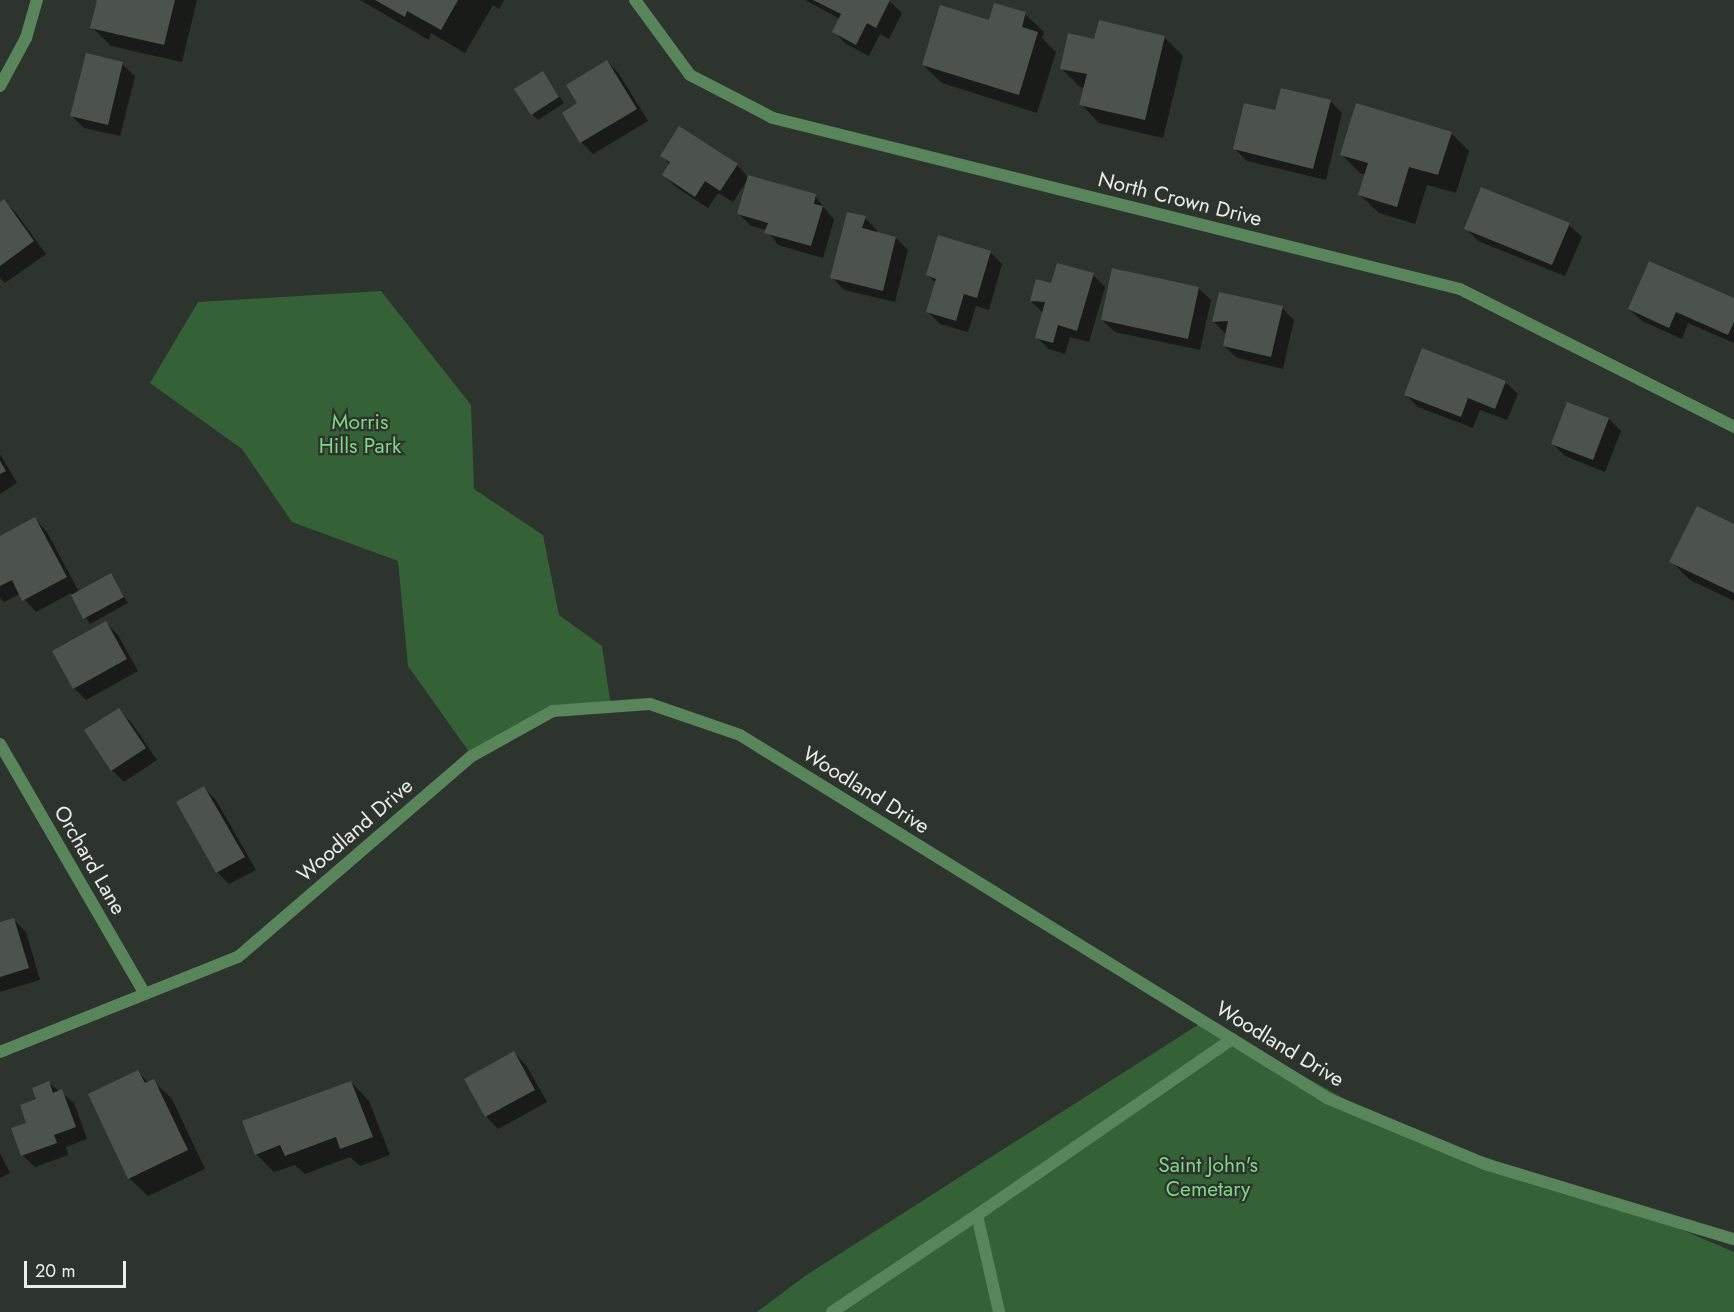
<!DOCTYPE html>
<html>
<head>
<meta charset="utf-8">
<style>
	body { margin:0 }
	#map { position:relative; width:1734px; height:1312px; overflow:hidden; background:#2d332d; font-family:Jost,sans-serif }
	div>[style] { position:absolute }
	.green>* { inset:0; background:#356137 }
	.shadow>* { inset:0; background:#0007 }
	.building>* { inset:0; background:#4c534c }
	.service>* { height:12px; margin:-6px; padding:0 6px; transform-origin:6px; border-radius:6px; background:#59855b }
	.minor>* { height:12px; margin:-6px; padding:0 6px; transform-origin:6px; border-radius:6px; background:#59855b }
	span { translate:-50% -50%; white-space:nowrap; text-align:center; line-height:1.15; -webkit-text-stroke:4.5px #2d332d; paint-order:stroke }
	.street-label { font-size:21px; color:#eaeee9 }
	.park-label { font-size:21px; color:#7ed982 }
	.scale { position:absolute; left:24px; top:1261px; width:102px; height:27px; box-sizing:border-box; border:3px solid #eaeee9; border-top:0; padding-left:8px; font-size:18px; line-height:21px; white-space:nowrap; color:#eaeee9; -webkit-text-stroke:4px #2d332d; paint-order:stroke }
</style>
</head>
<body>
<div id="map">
	<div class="green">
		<i style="clip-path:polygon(381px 291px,471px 405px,474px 489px,543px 535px,559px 615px,602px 646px,611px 707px,553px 711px,472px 756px,408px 666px,398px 561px,292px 522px,242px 449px,150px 383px,198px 302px)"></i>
		<i style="clip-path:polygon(1204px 1021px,1390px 1124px,1631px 1208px,1734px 1252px,1734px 1312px,757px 1312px,805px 1276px)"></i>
	</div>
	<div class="shadow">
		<i style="clip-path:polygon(98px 0,197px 0,182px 62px,111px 46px,92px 27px)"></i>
		<i style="clip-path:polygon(360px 0,504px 0,499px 9px,493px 5px,465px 53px,431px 33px,429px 40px)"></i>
		<i style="clip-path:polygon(805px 0,888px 0,902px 13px,889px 39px,880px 34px,869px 56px,846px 44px,834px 32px,840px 19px)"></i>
		<i style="clip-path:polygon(1025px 14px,1044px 32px,1042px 38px,1056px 52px,1037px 113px,942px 83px,923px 65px,990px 22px)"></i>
		<i style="clip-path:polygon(1164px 37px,1183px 56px,1163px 138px,1099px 123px,1081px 104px,1085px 88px,1080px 87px,1061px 68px,1095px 41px)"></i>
		<i style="clip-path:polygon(607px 61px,619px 74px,648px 121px,593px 154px,581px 142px,579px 104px)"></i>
		<i style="clip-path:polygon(122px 64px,135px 76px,120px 136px,84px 128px,72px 116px)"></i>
		<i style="clip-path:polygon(543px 73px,564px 103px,538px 120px,532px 114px)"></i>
		<i style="clip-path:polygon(1330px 101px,1342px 113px,1326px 180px,1247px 161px,1234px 148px,1276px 112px)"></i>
		<i style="clip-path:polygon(1451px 133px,1469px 151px,1456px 193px,1427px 185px,1415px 224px,1379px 213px,1360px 195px,1366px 175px,1360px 173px,1341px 154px)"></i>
		<i style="clip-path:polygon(662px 156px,737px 165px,748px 177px,815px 196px,834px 220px,823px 258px,778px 245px,767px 230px,751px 226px,738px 213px,746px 182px,733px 202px,718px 193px,708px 208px,676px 187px,664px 175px,670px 164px)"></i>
		<i style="clip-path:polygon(4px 201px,16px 213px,46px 254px,5px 283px,0 278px,0 204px)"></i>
		<i style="clip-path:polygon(865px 218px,877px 230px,876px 233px,896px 238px,908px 250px,895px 302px,844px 290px,832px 277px)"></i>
		<i style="clip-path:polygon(1569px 225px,1582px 237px,1565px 276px,1478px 241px,1466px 228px)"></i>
		<i style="clip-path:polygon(990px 252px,1002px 264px,989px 310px,976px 306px,968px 332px,940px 324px,928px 312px,936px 283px,928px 275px)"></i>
		<i style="clip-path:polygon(1093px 275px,1105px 287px,1089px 342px,1070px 337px,1065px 354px,1049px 349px,1036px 337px,1043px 313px,1031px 301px,1052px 285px)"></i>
		<i style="clip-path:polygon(1198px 288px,1211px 300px,1200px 350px,1115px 332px,1102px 320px)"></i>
		<i style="clip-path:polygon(1220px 294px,1282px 308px,1294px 320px,1283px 369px,1237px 358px,1224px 346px,1227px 335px,1214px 322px)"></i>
		<i style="clip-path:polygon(1734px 300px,1734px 343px,1688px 323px,1682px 339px,1642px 321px,1629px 309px)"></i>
		<i style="clip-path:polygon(1505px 382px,1518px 394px,1507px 420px,1480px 410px,1473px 428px,1418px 407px,1406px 395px)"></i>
		<i style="clip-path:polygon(1609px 419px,1621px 431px,1605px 472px,1565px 456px,1553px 444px)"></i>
		<i style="clip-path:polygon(0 454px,17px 483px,0 494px)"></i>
		<i style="clip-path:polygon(35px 519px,47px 532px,79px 592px,111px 575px,128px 603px,90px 624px,71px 593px,36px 612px,20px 594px,4px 602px,0 598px,0 537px)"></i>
		<i style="clip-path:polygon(1734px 526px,1734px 601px,1690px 580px,1671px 561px)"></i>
		<i style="clip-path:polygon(106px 623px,118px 635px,138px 671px,86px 700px,74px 688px)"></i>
		<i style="clip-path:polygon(118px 710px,131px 722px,157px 760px,124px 782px,112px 770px)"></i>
		<i style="clip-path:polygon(204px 788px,216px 800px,256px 870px,229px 884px,217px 872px)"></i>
		<i style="clip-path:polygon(14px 920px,26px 932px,40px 980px,0 992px,0 924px)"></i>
		<i style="clip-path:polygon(514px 1053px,526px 1065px,547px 1102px,498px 1129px,486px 1116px,466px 1080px)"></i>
		<i style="clip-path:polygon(138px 1072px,149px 1083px,153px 1081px,172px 1099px,205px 1169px,148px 1196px,129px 1178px)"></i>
		<i style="clip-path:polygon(351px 1082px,369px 1101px,390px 1155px,360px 1166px,350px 1157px,305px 1174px,295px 1165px,274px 1172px,256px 1154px)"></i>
		<i style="clip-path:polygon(49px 1083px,74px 1103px,87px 1139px,66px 1147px,68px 1155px,35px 1167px,22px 1155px,28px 1124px)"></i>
		<i style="clip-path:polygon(0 1153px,10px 1173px,0 1178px)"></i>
	</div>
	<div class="building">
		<i style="clip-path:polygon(97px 0,175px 0,164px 45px,90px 28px)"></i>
		<i style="clip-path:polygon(375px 0,458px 0,441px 30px,407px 11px,405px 17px)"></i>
		<i style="clip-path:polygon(813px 0,890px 0,876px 28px,867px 23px,856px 45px,832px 32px,841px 14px)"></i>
		<i style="clip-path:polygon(994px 3px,1026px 12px,1022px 27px,1038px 32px,1019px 95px,922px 65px,940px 5px,989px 20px)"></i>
		<i style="clip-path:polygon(1099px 20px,1165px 36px,1145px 120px,1079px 105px,1087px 74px,1060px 69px,1068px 33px,1094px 39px)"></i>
		<i style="clip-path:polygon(86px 53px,123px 62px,108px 125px,70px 116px)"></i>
		<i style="clip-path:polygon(607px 60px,637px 109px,580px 143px,562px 113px,577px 103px,566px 85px)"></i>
		<i style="clip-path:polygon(543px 71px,559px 97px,531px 115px,514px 89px)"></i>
		<i style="clip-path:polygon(1281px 88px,1331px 100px,1313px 169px,1233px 149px,1244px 103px,1275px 110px)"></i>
		<i style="clip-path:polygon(1356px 103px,1452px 132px,1438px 175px,1409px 167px,1397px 207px,1358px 195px,1368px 163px,1340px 155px)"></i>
		<i style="clip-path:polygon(679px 126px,738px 164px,720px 191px,705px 181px,695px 197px,662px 175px,670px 162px,660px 156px)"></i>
		<i style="clip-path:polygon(748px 175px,816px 194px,814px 204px,823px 206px,811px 246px,764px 233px,768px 223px,737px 214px)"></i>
		<i style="clip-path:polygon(1481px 187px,1570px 223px,1552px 265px,1464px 229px)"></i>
		<i style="clip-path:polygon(4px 199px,34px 241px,0 266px,0 202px)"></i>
		<i style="clip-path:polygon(847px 212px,866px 216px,862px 228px,896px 237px,883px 291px,830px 278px)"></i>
		<i style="clip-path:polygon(938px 235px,991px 251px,977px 298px,964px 294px,956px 321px,926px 312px,936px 279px,926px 275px)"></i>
		<i style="clip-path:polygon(1649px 261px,1734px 298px,1734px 322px,1728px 335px,1676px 312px,1669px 328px,1628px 309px)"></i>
		<i style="clip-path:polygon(1057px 263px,1094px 273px,1077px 331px,1058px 325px,1053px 343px,1035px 338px,1045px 302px,1030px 301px,1036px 279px,1051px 283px)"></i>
		<i style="clip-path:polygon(1112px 268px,1199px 287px,1188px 339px,1101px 320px)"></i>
		<i style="clip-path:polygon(1219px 292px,1283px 306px,1271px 357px,1223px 346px,1228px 321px,1212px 322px)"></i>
		<i style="clip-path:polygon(1422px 348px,1506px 381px,1495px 409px,1468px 398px,1461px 417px,1404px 395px)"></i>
		<i style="clip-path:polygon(1567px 402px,1609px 418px,1593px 460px,1551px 444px)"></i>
		<i style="clip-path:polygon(0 461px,6px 471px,0 474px)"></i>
		<i style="clip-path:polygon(1697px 506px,1734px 524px,1734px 593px,1669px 562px)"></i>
		<i style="clip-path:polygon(35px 517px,67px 577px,22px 601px,12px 580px,0 586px,0 536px)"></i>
		<i style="clip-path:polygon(111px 573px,124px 597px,83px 619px,71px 595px)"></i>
		<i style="clip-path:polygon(106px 621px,127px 659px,73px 689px,52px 651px)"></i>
		<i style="clip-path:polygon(119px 708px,146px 748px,111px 771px,84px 730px)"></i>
		<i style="clip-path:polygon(204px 786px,245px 857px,216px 873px,176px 802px)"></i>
		<i style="clip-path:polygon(14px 918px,29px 968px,0 977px,0 922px)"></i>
		<i style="clip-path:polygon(514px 1051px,535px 1090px,485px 1117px,464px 1079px)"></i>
		<i style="clip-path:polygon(138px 1070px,145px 1083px,154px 1079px,188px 1150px,128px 1179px,88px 1094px)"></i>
		<i style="clip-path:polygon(49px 1081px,53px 1093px,62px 1089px,76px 1127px,54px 1135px,57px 1143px,21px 1156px,11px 1128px,26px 1123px,20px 1105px,36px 1099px,32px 1088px)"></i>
		<i style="clip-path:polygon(351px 1081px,373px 1137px,340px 1149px,336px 1137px,285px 1156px,280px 1145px,255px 1155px,242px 1121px)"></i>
	</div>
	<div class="service">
		<i style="left:832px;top:1312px;width:174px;rotate:-33.8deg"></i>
		<i style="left:977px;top:1215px;width:99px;rotate:77.2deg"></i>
	</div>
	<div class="minor">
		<i style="left:635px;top:0;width:93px;rotate:53.7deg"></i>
		<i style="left:690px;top:75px;width:93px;rotate:27.4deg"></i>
		<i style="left:773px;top:118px;width:708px;rotate:13.98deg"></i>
		<i style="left:1460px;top:289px;width:307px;rotate:26.7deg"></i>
		<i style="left:0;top:86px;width:55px;rotate:-61.6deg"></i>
		<i style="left:26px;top:38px;width:40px;rotate:-74deg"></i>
		<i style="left:0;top:744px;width:289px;rotate:59.9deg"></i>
		<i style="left:0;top:1052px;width:256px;rotate:-21.8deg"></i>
		<i style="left:238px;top:957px;width:308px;rotate:-40.7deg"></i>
		<i style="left:472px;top:756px;width:93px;rotate:-29.1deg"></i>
		<i style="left:553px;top:711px;width:97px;rotate:-4.1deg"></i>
		<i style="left:650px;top:704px;width:95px;rotate:19deg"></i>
		<i style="left:740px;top:735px;width:692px;rotate:31.72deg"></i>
		<i style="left:1329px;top:1099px;width:169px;rotate:22.6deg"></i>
		<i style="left:1485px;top:1164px;width:260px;rotate:16.8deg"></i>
		<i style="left:977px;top:1215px;width:310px;rotate:-34.6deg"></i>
	</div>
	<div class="street-label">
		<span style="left:1180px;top:199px;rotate:14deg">North Crown Drive</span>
		<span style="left:866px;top:790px;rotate:32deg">Woodland Drive</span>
		<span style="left:355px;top:830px;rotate:-41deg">Woodland Drive</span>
		<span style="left:90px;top:860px;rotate:60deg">Orchard Lane</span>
		<span style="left:1280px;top:1044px;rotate:31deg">Woodland Drive</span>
	</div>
	<div class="park-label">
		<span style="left:360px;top:434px">Morris<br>Hills Park</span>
		<span style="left:1208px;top:1177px">Saint John's<br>Cemetary</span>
	</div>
	<div class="scale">20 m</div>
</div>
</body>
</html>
